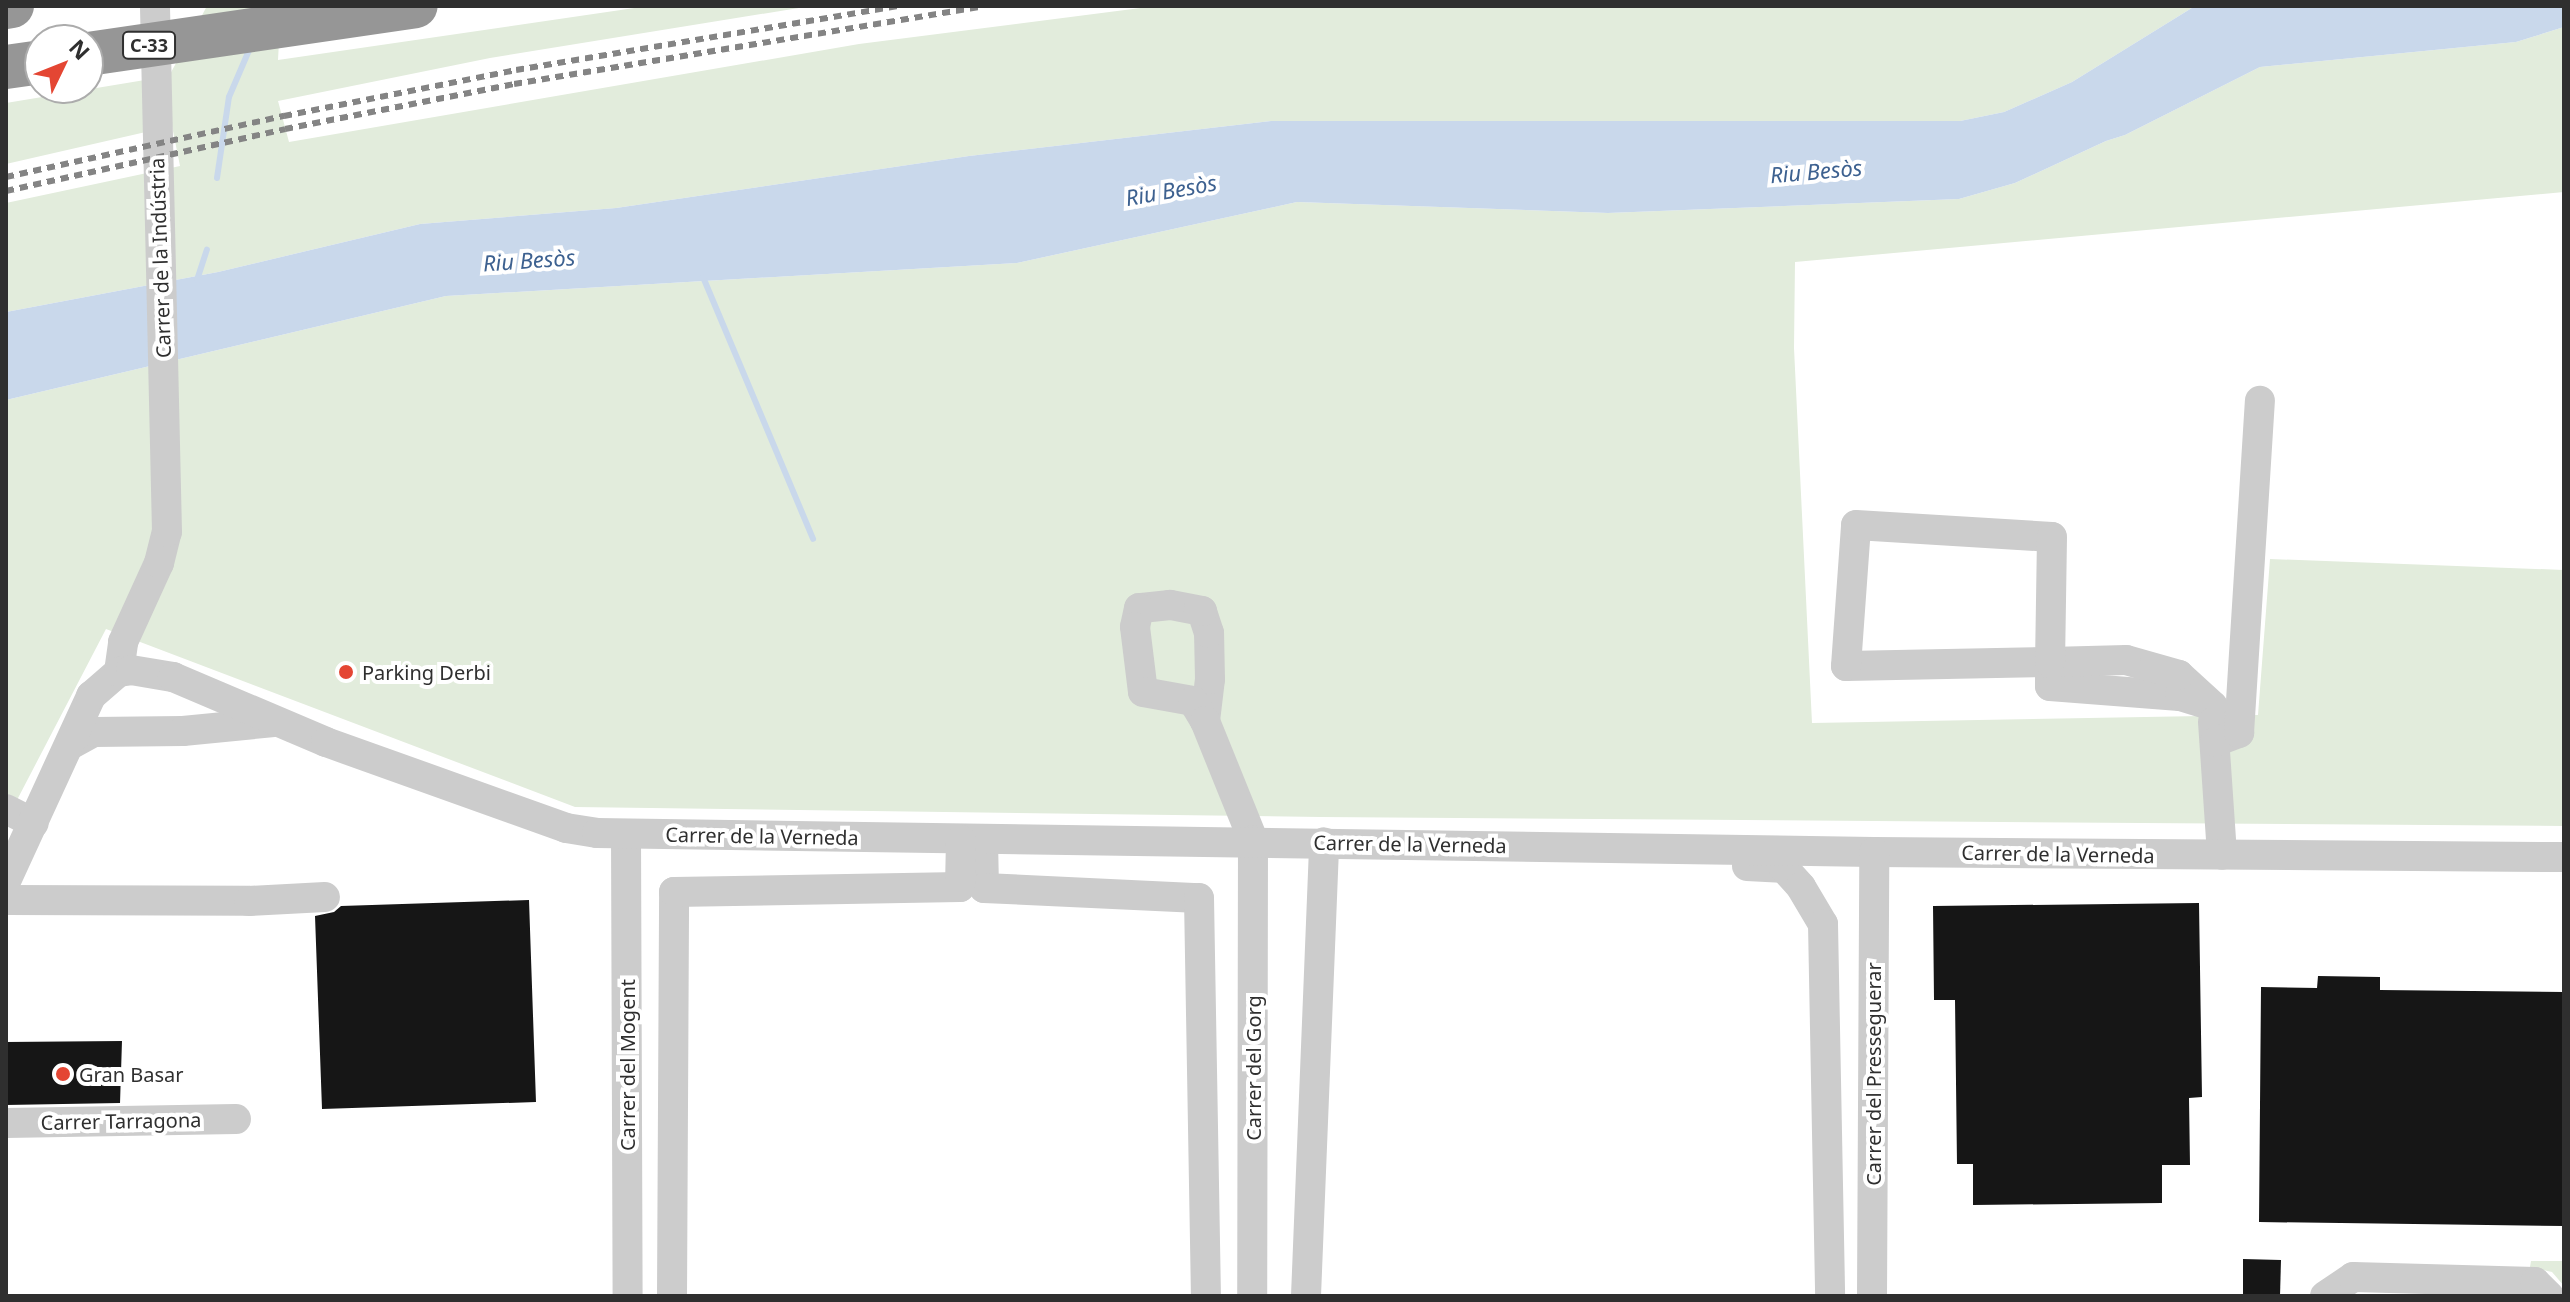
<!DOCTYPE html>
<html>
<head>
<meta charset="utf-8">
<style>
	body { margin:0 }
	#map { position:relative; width:2570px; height:1302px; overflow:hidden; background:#fff; font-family:"Noto Sans",sans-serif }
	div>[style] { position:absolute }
	.green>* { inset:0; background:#e2ecdc }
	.water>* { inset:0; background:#c9d8eb }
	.stream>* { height:6px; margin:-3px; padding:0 3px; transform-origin:3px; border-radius:3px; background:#c9d8eb }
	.building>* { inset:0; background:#161616 }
	.minor>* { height:30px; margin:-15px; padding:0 15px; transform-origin:15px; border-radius:15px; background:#ccc }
	.highway>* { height:44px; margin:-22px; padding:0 22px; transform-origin:22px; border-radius:22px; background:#969696 }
	.rail>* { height:6px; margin-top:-3px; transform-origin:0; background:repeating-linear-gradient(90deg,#848484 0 8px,transparent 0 14px) }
	.dots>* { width:22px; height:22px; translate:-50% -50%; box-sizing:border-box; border:4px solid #fff; border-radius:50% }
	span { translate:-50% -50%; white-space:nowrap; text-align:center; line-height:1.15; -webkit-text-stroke:8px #fff; paint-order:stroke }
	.shield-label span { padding:2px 6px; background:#fff; border:2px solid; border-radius:6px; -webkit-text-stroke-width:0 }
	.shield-label { font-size:18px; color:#2f2f2f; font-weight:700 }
	.street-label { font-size:20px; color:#2f2f2f }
	.poi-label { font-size:20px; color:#2f2f2f }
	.left { translate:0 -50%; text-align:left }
	.water-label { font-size:22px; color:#3d6190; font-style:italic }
	.frame { position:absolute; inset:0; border:8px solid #2f2f2f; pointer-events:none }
	.north { position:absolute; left:24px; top:24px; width:80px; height:80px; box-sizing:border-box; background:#fff; border:2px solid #acacac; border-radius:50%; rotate:47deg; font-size:22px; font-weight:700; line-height:32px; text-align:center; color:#2f2f2f }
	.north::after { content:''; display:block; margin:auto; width:28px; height:36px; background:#e44633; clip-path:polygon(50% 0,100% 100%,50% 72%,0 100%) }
</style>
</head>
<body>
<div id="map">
	<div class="green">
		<i style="clip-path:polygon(207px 6px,281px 6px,278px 60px,648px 6px,811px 6px,490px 58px,278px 101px,289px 142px,859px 44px,1156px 6px,2195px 6px,2072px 82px,2004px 112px,1960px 121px,1271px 121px,969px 156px,616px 208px,420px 224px,218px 272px,6px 312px,6px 203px,180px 166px,172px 126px,6px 164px,6px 103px,169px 76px)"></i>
		<i style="clip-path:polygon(2564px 27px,2564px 192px,1795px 262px,1794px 348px,1812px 723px,2258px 715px,2270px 559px,2564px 570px,2564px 826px,1321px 817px,575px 807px,106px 629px,17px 800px,6px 795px,6px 400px,446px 296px,1017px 263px,1297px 202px,1608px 213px,1959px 199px,2015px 183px,2106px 141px,2125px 135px,2260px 67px,2516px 42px)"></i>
		<i style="clip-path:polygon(2531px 1261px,2564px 1261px,2564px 1286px,2552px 1272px,2530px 1267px)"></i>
	</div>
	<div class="water">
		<i style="clip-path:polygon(2195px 6px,2564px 6px,2564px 27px,2516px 42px,2260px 67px,2125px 135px,2106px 141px,2015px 183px,1959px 199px,1608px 213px,1297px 202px,1017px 263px,446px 296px,6px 400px,6px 312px,218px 272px,420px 224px,616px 208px,969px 156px,1271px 121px,1960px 121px,2004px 112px,2072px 82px)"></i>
	</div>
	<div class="stream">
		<i style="left:217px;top:178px;width:82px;rotate:-81.6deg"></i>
		<i style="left:229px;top:97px;width:53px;rotate:-66.8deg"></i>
		<i style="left:703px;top:277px;width:284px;rotate:67.2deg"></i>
		<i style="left:197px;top:280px;width:32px;rotate:-72deg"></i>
	</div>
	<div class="building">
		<i style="clip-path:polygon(529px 900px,536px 1102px,322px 1109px,315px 916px,334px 912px,341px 906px)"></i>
		<i style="clip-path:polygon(2199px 903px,2202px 1097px,2189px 1098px,2190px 1165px,2162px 1165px,2162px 1203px,1973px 1205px,1973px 1164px,1957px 1164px,1955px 1000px,1934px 1000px,1933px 906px)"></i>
		<i style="clip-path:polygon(2318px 976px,2380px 977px,2380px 990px,2564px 992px,2564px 1226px,2259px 1222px,2261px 987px,2317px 988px)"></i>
		<i style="clip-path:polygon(122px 1041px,120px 1103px,6px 1105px,6px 1042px)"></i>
		<i style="clip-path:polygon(2243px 1259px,2281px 1260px,2280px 1296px,2243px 1296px)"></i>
	</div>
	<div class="minor">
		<i style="left:2050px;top:662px;width:24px;rotate:90deg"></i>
		<i style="left:2050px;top:686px;width:130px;rotate:4.4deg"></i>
		<i style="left:2180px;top:696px;width:34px;rotate:17deg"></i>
		<i style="left:2213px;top:706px;width:46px;rotate:-137.6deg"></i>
		<i style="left:2179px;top:675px;width:55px;rotate:-164.2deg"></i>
		<i style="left:2126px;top:660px;width:76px;rotate:178.5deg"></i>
		<i style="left:2050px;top:662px;width:204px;rotate:178.9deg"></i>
		<i style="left:1846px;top:666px;width:141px;rotate:-85.9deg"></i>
		<i style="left:1856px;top:525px;width:196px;rotate:3.5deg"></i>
		<i style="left:2052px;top:537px;width:125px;rotate:90.9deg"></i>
		<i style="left:119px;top:672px;width:30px;rotate:-82deg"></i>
		<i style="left:123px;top:642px;width:87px;rotate:-65.5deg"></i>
		<i style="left:159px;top:563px;width:32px;rotate:-76deg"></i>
		<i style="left:167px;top:532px;width:526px;rotate:-91.31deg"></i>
		<i style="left:1205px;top:721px;width:42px;rotate:-83.2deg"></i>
		<i style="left:1210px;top:679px;width:46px;rotate:-91.2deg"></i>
		<i style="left:1209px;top:633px;width:23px;rotate:-108deg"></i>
		<i style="left:1202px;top:611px;width:33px;rotate:-169deg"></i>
		<i style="left:1170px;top:605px;width:31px;rotate:174deg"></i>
		<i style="left:1139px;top:608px;width:19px;rotate:102deg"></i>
		<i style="left:1135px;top:627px;width:65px;rotate:83deg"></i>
		<i style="left:1143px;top:692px;width:51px;rotate:10.2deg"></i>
		<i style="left:1193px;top:701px;width:23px;rotate:59deg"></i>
		<i style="left:1205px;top:721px;width:128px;rotate:68deg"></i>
		<i style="left:1253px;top:840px;width:456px;rotate:90.1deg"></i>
		<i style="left:2213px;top:722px;width:133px;rotate:86.1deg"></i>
		<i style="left:2215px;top:742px;width:26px;rotate:-21deg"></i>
		<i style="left:2239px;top:733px;width:333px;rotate:-86.4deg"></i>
		<i style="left:72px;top:744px;width:25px;rotate:-29deg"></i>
		<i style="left:94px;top:732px;width:89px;rotate:-0.6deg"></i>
		<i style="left:183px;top:731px;width:91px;rotate:-5.6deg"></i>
		<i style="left:6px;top:809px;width:31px;rotate:27deg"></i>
		<i style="left:626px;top:834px;width:462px;rotate:89.8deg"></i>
		<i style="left:983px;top:840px;width:48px;rotate:88.8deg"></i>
		<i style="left:984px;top:888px;width:215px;rotate:2.7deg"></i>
		<i style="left:1199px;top:898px;width:398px;rotate:89deg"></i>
		<i style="left:1747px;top:866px;width:37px;rotate:3deg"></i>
		<i style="left:1784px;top:868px;width:25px;rotate:48deg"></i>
		<i style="left:1801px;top:887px;width:43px;rotate:59.3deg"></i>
		<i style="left:1823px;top:924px;width:372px;rotate:88.9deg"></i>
		<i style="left:6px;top:881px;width:204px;rotate:-65.3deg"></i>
		<i style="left:91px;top:696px;width:37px;rotate:-41deg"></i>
		<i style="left:119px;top:672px;width:12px;rotate:-9deg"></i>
		<i style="left:131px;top:670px;width:43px;rotate:9.5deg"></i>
		<i style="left:173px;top:677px;width:166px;rotate:23deg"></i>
		<i style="left:326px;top:742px;width:255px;rotate:19.7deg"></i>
		<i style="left:566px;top:828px;width:31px;rotate:9deg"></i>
		<i style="left:597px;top:833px;width:1277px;rotate:0.85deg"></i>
		<i style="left:1874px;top:852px;width:690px;rotate:0.42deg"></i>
		<i style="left:6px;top:900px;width:243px;rotate:0.2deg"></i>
		<i style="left:249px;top:901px;width:76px;rotate:-3deg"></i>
		<i style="left:6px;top:1123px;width:230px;rotate:-1deg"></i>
		<i style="left:672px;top:1296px;width:404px;rotate:-89.7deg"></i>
		<i style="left:674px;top:892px;width:286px;rotate:-1deg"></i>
		<i style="left:960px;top:887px;width:47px;rotate:-88.8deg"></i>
		<i style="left:1306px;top:1296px;width:454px;rotate:-87.7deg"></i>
		<i style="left:1872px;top:1296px;width:444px;rotate:-89.7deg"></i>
		<i style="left:2325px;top:1296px;width:34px;rotate:-34deg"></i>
		<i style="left:2353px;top:1277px;width:182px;rotate:1.6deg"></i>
		<i style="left:2535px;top:1282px;width:20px;rotate:45deg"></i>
	</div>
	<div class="highway">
		<i style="left:6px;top:7px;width:6px;rotate:-9deg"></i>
		<i style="left:88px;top:54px;width:331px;rotate:-8.3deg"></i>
		<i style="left:6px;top:67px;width:34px;rotate:-8deg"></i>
	</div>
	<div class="rail">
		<i style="left:6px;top:177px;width:285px;rotate:-12.4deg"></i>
		<i style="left:284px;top:116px;width:237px;rotate:-11.2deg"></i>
		<i style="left:516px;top:70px;width:387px;rotate:-9.5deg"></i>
		<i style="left:6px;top:191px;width:286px;rotate:-12.5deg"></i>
		<i style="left:285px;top:129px;width:233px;rotate:-11.1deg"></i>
		<i style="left:514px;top:84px;width:476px;rotate:-9.4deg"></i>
	</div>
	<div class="dots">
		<i style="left:346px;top:672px;background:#e44633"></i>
		<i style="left:63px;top:1074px;background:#e44633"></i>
	</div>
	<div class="shield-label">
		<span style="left:149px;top:45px">C-33</span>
	</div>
	<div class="street-label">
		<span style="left:160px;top:258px;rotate:-92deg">Carrer de la Indústria</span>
		<span style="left:762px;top:836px;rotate:1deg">Carrer de la Verneda</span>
		<span style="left:1410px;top:844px;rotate:1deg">Carrer de la Verneda</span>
		<span style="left:2058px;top:854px;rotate:1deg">Carrer de la Verneda</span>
		<span style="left:627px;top:1065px;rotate:-90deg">Carrer del Mogent</span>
		<span style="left:1253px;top:1068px;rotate:-90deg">Carrer del Gorg</span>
		<span style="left:1873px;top:1074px;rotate:-90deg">Carrer del Presseguerar</span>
		<span style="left:121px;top:1121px;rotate:-1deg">Carrer Tarragona</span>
	</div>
	<div class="poi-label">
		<span class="left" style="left:362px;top:672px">Parking Derbi</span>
		<span class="left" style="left:79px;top:1074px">Gran Basar</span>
	</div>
	<div class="water-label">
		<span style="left:1816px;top:171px;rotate:-5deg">Riu Besòs</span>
		<span style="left:1171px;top:190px;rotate:-10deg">Riu Besòs</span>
		<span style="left:529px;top:260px;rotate:-4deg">Riu Besòs</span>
	</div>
	<div class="frame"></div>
	<div class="north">N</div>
</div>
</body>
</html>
